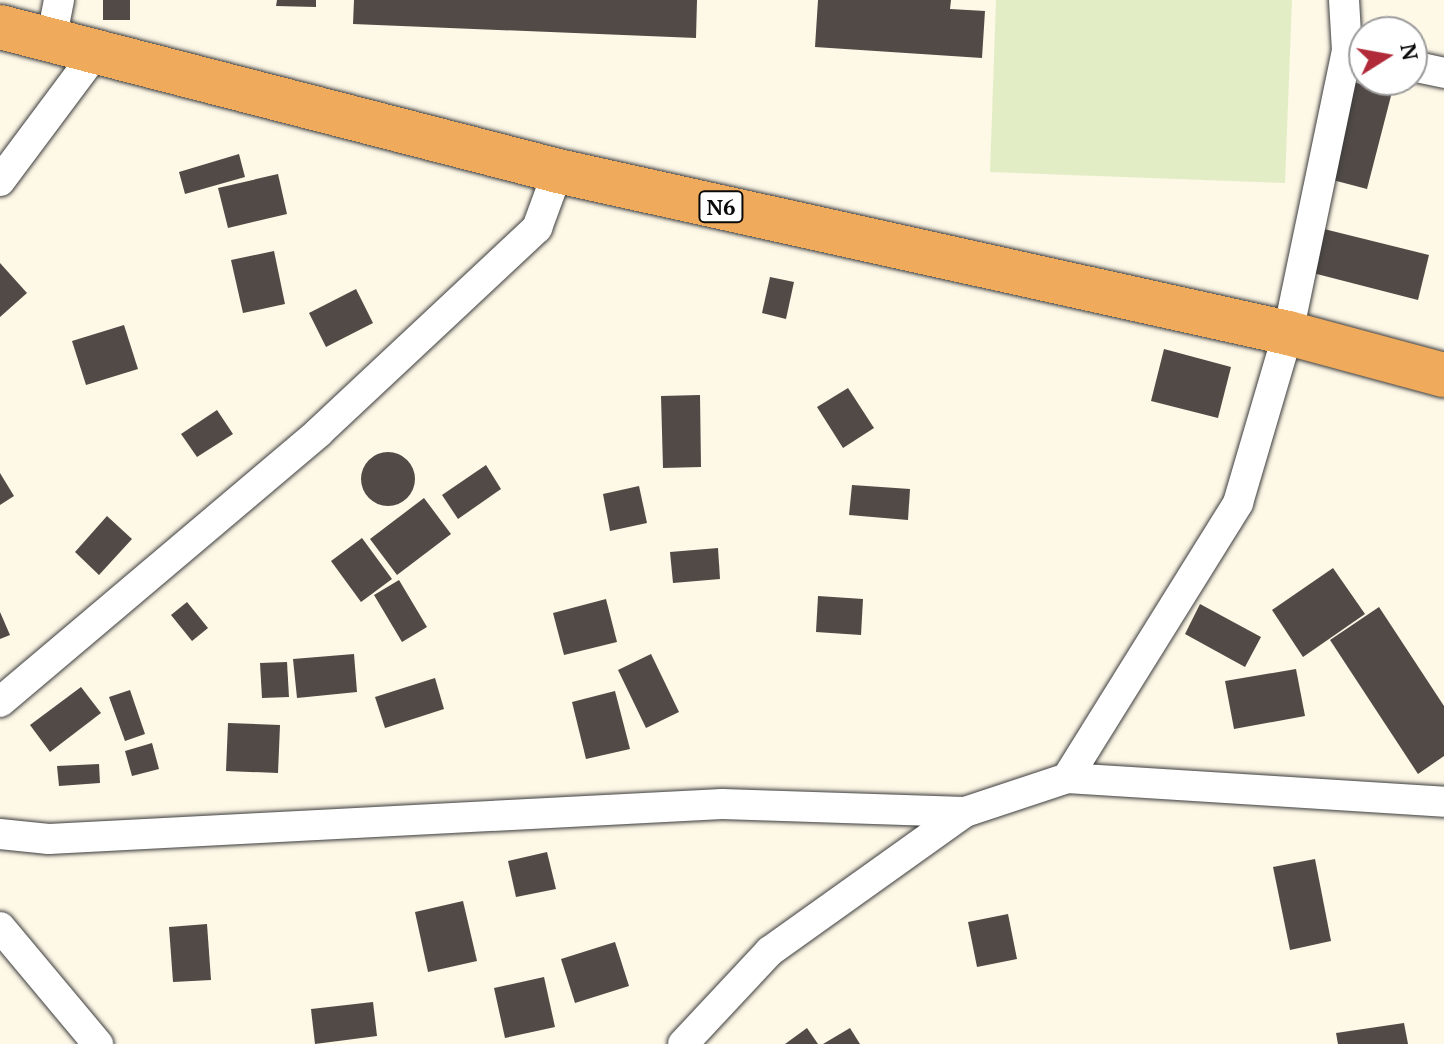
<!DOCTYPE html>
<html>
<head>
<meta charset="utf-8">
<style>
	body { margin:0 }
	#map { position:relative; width:1444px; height:1044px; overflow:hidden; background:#fef8e7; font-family:"PT Serif",serif }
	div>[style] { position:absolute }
	.pitch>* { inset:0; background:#e2edc5 }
	.building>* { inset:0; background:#514a46 }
	.round { border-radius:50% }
	.roads { filter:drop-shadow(0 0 2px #3c3c3c) drop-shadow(0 0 2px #3c3c3c) }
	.minor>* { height:30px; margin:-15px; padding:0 15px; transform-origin:15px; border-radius:15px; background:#fff }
	.trunk>* { height:44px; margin:-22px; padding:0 22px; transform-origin:22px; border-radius:22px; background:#f0aa5c }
	span { translate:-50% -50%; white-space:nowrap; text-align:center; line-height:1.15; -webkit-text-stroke:8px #fff; paint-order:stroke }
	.shield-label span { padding:2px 6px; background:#fff; border:2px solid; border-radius:6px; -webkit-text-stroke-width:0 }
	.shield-label { font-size:22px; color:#090909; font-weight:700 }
	.north { position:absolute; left:1348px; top:16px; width:80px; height:80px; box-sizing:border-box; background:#fff; border:2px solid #9d9d9d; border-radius:50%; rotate:79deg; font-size:22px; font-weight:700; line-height:32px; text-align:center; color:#090909 }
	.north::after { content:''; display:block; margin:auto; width:28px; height:36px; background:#b12a3a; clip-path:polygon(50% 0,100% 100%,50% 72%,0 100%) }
</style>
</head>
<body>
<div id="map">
	<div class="pitch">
		<i style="clip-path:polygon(996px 0,1292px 0,1285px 183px,990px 172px)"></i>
	</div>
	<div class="building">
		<i style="clip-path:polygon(103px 0,130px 0,130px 20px,103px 20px)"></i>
		<i style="clip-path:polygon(277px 0,316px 0,316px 7px,276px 6px)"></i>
		<i style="clip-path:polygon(354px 0,697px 0,696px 38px,353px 24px)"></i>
		<i style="clip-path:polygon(818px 0,951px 0,950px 9px,985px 11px,982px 58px,815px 47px)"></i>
		<i style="clip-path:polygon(1353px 82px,1392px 92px,1367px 189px,1329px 179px)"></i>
		<i style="clip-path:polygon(239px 154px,245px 177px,185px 194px,179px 172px)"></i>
		<i style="clip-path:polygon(278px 174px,287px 214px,228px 228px,218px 188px)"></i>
		<i style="clip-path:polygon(1320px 228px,1429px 255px,1418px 300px,1309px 272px)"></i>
		<i style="clip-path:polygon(274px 251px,285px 304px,243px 313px,231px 260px)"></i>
		<i style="clip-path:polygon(0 263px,27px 293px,0 317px)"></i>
		<i style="clip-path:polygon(770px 277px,794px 282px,786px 319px,762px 313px)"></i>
		<i style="clip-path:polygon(356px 289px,373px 323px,326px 347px,309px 313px)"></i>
		<i style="clip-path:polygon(124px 325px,138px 369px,86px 385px,72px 341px)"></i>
		<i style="clip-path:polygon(1164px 349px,1231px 367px,1218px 418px,1151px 401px)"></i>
		<i style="clip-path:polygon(848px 388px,874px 428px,843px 448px,817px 407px)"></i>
		<i style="clip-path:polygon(700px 395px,701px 467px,663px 468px,661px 396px)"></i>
		<i style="clip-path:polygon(217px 410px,233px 434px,197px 457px,181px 434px)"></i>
		<i class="round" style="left:361px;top:452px;width:54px;height:54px"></i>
		<i style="clip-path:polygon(486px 465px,501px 489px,458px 519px,442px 495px)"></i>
		<i style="clip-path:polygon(0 473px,14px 496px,0 505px)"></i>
		<i style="clip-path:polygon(852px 485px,910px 489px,908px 520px,849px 515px)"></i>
		<i style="clip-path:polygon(639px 486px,647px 523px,610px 531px,603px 494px)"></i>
		<i style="clip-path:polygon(424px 498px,451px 534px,397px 575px,370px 539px)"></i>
		<i style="clip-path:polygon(107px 516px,132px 539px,99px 575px,75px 552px)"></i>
		<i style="clip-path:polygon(362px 538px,392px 579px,361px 602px,331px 561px)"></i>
		<i style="clip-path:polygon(718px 548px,720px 579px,673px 583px,670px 552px)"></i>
		<i style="clip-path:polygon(1333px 568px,1365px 614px,1303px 657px,1272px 610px)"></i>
		<i style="clip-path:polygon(399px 580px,427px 627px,402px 642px,374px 595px)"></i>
		<i style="clip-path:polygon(818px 596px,863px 599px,861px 635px,816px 632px)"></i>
		<i style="clip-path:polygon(606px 599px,617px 642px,564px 655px,553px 613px)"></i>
		<i style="clip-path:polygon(187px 602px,208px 628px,192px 641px,171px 615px)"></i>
		<i style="clip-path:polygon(1200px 604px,1261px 637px,1245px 667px,1185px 634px)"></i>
		<i style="clip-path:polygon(1379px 607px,1444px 706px,1444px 756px,1418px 774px,1330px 640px)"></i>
		<i style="clip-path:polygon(0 612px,10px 635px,0 639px)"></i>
		<i style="clip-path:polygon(354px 654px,357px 692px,297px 698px,293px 659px)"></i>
		<i style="clip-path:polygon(651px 654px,679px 712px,646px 728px,618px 670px)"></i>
		<i style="clip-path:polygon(287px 662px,289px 697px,262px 698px,260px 663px)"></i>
		<i style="clip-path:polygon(1296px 669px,1305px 716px,1234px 729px,1225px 681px)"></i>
		<i style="clip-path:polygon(435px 678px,444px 709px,385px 728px,375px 697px)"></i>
		<i style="clip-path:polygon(81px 687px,101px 713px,50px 752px,30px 725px)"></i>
		<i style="clip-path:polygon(130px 690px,145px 734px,125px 741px,109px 697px)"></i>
		<i style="clip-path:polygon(615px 691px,630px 749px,586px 759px,572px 702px)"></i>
		<i style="clip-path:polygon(228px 723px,280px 725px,278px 773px,226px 771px)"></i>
		<i style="clip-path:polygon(152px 743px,159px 769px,132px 776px,125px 751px)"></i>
		<i style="clip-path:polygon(99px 764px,100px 783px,59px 786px,57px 766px)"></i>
		<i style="clip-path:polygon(547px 852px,556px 889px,516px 897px,508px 861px)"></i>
		<i style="clip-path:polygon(1315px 859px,1331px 941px,1290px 950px,1273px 867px)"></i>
		<i style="clip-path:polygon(463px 901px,477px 961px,428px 972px,415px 912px)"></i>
		<i style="clip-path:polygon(1008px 914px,1017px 959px,977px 967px,968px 922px)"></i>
		<i style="clip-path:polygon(207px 924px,211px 980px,173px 982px,169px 927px)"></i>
		<i style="clip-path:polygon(615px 942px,629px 986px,575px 1003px,561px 959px)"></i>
		<i style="clip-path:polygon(544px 977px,555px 1027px,505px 1038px,494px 988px)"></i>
		<i style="clip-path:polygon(373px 1002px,377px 1036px,315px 1044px,311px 1009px)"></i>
		<i style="clip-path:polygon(1404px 1023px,1408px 1044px,1338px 1044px,1336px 1033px)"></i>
		<i style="clip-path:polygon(807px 1028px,818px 1044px,785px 1044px)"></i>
		<i style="clip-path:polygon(850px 1028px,860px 1044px,823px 1044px)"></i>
	</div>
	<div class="roads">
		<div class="minor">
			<i style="left:1344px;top:0;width:51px;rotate:86.6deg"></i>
			<i style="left:1347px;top:51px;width:17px;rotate:13deg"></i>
			<i style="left:51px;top:41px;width:42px;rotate:-79deg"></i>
			<i style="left:1412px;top:66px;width:33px;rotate:12deg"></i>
			<i style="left:0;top:181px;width:161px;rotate:-53.3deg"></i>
			<i style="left:0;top:702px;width:418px;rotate:-40.2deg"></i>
			<i style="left:319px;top:432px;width:299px;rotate:-43.1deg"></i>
			<i style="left:537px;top:228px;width:61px;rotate:-69.8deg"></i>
			<i style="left:1067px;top:778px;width:324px;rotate:-58.1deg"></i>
			<i style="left:1238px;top:503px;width:177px;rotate:-73.6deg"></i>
			<i style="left:1288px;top:333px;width:288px;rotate:-78.2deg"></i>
			<i style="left:0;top:834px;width:49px;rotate:5.8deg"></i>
			<i style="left:49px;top:839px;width:674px;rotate:-2.98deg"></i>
			<i style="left:722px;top:804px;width:243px;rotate:1.9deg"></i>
			<i style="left:0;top:927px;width:153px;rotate:50.1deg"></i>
			<i style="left:683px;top:1044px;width:127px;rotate:-46.9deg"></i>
			<i style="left:770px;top:951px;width:239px;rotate:-35.5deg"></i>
			<i style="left:965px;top:812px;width:108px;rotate:-18.4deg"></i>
			<i style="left:1067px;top:778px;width:378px;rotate:3.6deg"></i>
		</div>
		<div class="trunk">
			<i style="left:0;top:27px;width:576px;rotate:14.47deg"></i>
			<i style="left:558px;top:171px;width:748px;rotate:12.51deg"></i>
			<i style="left:1288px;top:333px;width:162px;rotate:15.1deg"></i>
		</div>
	</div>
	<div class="shield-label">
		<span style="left:721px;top:207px">N6</span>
	</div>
	<div class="north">N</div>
</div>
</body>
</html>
